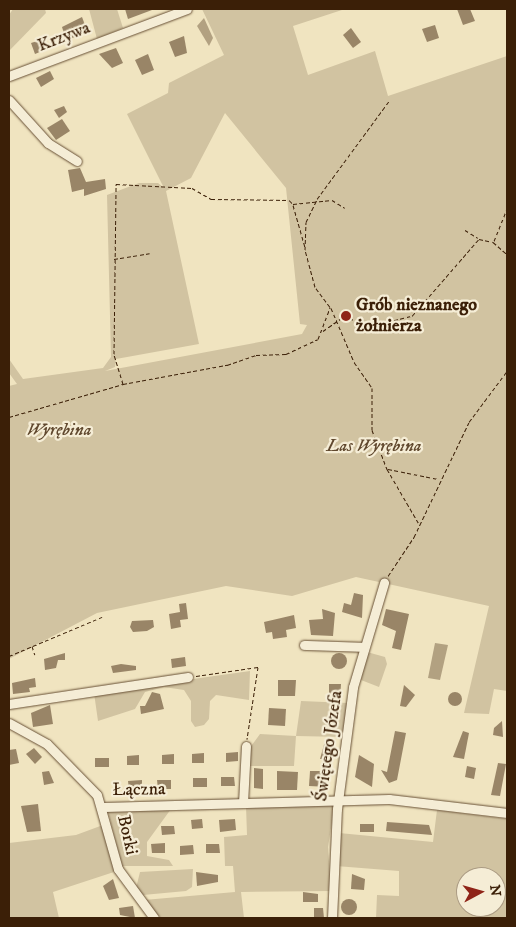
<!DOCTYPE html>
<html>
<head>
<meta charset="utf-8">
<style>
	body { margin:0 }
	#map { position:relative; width:516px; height:927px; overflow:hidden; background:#f0e4c0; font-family:"IM FELL DW Pica",serif }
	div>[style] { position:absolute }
	.green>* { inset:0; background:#d1c3a1 }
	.water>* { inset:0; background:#b2a181 }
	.building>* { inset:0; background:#998567 }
	.round { border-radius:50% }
	.path>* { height:1px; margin-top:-0.5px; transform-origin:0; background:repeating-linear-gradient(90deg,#3b1f07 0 4px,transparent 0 6.5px) }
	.roads { filter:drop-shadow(0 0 1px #685035) drop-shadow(0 0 1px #685035) }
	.minor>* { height:9px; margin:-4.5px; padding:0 4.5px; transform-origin:4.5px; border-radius:4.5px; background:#f5edd6 }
	.dots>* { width:14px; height:14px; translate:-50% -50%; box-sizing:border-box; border:2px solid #f5edd6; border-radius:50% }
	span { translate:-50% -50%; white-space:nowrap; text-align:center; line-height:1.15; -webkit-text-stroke:4.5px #f5edd6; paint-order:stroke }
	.street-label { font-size:18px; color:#3b1f07 }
	.poi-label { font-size:18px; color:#3b1f07; font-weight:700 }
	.left { translate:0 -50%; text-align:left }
	.park-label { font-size:18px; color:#60482e; font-style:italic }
	.frame { position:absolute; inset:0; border:10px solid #3b1f07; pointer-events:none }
	.north { position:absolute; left:456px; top:867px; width:50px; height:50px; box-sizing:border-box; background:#f5edd6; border:1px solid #ab9b83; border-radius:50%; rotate:84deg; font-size:14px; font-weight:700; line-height:20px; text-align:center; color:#3b1f07 }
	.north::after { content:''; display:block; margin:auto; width:18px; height:22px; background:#8f2418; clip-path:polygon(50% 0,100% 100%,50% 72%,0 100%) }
</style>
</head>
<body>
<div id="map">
	<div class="green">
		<i style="clip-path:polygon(13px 9px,45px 9px,46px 13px,9px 51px,9px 15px)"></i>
		<i style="clip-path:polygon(89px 9px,117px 9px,123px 28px,97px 39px)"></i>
		<i style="clip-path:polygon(evenodd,202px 9px,345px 9px,293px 26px,308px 75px,375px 51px,388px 96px,507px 56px,507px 691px,494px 689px,489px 714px,464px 713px,489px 606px,356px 577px,292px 596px,226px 586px,97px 613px,9px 659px,9px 386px,17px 384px,9px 373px,9px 359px,23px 379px,103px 368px,111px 357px,107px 195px,139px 183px,158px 183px,164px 188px,127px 114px,168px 93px,169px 83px,224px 55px,202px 9px,225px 113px,286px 188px,300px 324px,307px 325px,302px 334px,105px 371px,115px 367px,116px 359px,199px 344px,166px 191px,191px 178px,225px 113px)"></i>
		<i style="clip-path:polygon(367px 652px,385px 657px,387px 664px,379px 687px,361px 680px)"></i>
		<i style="clip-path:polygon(250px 671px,249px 700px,216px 695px,210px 701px,209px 719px,204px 725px,195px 727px,191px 721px,191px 701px,184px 690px,164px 687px,145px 692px,135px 709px,98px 721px,94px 693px)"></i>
		<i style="clip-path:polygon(301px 701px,348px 703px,344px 737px,296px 736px,294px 766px,249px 766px,249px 749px,260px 734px,296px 736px)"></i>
		<i style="clip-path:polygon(335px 803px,328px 847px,331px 891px,241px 892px,244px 918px,161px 918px,144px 900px,235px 892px,233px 866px,225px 866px,224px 837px,247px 835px,246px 806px)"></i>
		<i style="clip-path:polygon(171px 809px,147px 842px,147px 856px,169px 860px,173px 866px,122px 866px,108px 812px)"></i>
		<i style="clip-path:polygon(evenodd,437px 810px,507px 819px,507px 918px,376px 918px,377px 895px,399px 896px,399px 871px,336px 866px,339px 833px,433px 842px,437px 810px,466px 877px,496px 877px,496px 907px,466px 907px,466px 877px)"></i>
		<i style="clip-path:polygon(103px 825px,117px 871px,53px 892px,59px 918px,9px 918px,9px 843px,76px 835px)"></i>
		<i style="clip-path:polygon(193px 869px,192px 887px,186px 891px,143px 895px,136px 888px,140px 872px)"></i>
	</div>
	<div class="water">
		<i style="clip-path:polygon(204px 18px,213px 38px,209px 46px,197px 26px)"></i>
		<i style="clip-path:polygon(435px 643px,448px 645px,440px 680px,428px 678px)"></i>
	</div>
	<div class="building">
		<i style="clip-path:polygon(125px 9px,152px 9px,152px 10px,128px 19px)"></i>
		<i style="clip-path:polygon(457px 9px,470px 9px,475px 21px,463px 25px)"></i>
		<i style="clip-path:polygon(82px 17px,88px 33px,66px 40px,62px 27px)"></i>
		<i style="clip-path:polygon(435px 25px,439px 38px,427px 42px,422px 29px)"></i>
		<i style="clip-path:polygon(351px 28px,361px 42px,353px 48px,343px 35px)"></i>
		<i style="clip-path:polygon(184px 36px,187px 53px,175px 57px,169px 42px)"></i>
		<i style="clip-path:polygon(44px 39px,47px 49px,35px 54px,31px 43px)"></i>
		<i style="clip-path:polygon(116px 48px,123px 63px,112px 68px,99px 54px)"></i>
		<i style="clip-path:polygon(148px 54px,154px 70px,142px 75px,135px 60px)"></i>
		<i style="clip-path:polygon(50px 71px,54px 79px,41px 87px,36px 78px)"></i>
		<i style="clip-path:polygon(64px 106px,67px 112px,59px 118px,54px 110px)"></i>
		<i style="clip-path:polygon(62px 119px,70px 131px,56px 140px,47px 128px)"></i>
		<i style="clip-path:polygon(80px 168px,86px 182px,105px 179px,106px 189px,84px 196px,84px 189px,72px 192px,68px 170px)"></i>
		<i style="clip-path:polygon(354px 593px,363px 595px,362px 618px,342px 612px,344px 603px,351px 605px)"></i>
		<i style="clip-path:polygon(186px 603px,188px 619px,180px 620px,181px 627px,171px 629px,169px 614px,180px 612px,179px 604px)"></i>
		<i style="clip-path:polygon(322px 609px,335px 613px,333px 636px,311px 635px,309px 620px,323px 619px)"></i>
		<i style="clip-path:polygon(386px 609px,409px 614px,401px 650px,392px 648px,396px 631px,382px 625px)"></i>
		<i style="clip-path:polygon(294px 615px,296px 628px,286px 630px,287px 637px,273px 639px,272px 632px,266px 633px,264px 622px)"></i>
		<i style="clip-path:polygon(153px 620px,154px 627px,147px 631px,133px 632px,130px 627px,132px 621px)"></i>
		<i style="clip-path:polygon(65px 653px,65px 660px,58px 660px,56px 668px,45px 670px,44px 659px)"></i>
		<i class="round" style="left:331px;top:653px;width:16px;height:16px"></i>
		<i style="clip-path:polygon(185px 657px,186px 666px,172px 668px,171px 659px)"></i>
		<i style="clip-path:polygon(121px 664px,136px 666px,136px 670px,113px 673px,111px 666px)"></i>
		<i style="clip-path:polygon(35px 678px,36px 687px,29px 688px,30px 692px,13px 694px,12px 683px)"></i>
		<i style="clip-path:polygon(278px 680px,296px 680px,295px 696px,278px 696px)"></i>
		<i style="clip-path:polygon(329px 684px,341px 684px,340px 699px,329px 693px)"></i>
		<i style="clip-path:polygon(404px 685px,415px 695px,406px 707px,400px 706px)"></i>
		<i style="clip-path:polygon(152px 692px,160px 694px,164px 709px,141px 714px,140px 706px,145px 706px)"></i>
		<i class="round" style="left:448px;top:692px;width:14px;height:14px"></i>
		<i style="clip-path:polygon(50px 705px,53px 724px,33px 727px,31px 713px)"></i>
		<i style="clip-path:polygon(269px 708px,286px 709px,285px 726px,268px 725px)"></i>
		<i style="clip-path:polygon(502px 721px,503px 737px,493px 735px,494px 728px)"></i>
		<i style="clip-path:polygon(395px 731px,406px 733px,397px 780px,389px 783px,381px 770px,387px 772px)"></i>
		<i style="clip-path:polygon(463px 731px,469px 733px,464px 759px,453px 757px)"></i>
		<i style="clip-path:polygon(325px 741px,334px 741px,331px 759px,320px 759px)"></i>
		<i style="clip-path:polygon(34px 748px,42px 757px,35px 764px,26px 754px)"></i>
		<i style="clip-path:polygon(16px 749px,19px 763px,9px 765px,9px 750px)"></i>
		<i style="clip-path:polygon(238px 752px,238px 761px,226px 762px,226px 753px)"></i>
		<i style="clip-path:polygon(204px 753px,204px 763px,192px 763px,192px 754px)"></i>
		<i style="clip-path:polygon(174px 754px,174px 764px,162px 764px,162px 755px)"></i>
		<i style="clip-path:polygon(139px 755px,139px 765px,127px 765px,127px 756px)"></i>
		<i style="clip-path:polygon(359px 755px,374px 764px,372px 787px,355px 777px)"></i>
		<i style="clip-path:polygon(95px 758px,109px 758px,109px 767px,95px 767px)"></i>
		<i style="clip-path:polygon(498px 763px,506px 764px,500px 796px,491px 795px)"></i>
		<i style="clip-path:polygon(467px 766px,476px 768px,474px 779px,465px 777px)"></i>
		<i style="clip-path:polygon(254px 768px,263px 769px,263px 789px,254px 788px)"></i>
		<i style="clip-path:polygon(49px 771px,54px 783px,44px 785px,42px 772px)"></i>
		<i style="clip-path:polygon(277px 771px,298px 772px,297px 790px,277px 790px)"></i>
		<i style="clip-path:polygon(310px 771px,324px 771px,329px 787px,309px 786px)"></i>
		<i style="clip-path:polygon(221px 777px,234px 777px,235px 786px,221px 786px)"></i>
		<i style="clip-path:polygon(193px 778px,207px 778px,207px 787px,193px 787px)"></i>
		<i style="clip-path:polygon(142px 780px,142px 789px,129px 790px,128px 781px)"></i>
		<i style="clip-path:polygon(157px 780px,171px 780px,171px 789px,158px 789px)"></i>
		<i style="clip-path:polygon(38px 804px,41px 831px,27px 832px,21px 806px)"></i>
		<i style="clip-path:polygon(202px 819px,203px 828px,192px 829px,191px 820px)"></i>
		<i style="clip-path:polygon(235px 819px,236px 830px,220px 832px,219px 820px)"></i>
		<i style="clip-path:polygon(387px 822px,429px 825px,432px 835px,386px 831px)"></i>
		<i style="clip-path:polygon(360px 824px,374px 824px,374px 832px,360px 832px)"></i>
		<i style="clip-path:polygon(161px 826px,174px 826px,175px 834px,162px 835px)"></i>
		<i style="clip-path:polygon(165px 843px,165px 853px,152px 853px,151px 844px)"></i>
		<i style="clip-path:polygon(206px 844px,219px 844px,220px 853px,206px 853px)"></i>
		<i style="clip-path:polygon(193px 845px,194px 854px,180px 855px,180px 846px)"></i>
		<i style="clip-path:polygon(196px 872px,218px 875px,218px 882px,197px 886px)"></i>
		<i style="clip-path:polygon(352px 874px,365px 879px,364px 890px,351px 889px)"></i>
		<i style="clip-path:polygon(113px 879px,119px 898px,109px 900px,103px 886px)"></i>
		<i style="clip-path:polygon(303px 892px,318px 894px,318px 902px,303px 902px)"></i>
		<i class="round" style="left:341px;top:899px;width:16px;height:16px"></i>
		<i style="clip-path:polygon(133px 906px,135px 918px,120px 915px,119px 908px)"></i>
		<i style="clip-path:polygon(314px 908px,323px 908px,324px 918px,314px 918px)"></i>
	</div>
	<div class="path">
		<i style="left:293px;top:205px;width:44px;rotate:74.1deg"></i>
		<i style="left:465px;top:230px;width:15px;rotate:32deg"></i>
		<i style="left:494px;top:241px;width:35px;rotate:-68deg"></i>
		<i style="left:114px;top:259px;width:36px;rotate:-9deg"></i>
		<i style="left:331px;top:308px;width:59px;rotate:66.9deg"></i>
		<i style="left:354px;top:362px;width:32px;rotate:55deg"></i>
		<i style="left:372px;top:388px;width:42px;rotate:90deg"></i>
		<i style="left:372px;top:430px;width:42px;rotate:69deg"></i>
		<i style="left:387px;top:469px;width:64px;rotate:59.8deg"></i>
		<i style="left:323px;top:331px;width:24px;rotate:-35deg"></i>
		<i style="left:343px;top:317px;width:33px;rotate:14deg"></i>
		<i style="left:375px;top:325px;width:38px;rotate:-14deg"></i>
		<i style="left:412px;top:316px;width:102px;rotate:-49deg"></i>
		<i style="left:479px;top:239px;width:14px;rotate:12deg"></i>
		<i style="left:493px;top:242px;width:18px;rotate:41deg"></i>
		<i style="left:123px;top:384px;width:31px;rotate:-107deg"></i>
		<i style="left:114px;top:354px;width:170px;rotate:-89.3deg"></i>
		<i style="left:116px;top:184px;width:76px;rotate:3deg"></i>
		<i style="left:192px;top:188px;width:22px;rotate:30deg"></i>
		<i style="left:211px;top:199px;width:78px;rotate:0.7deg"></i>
		<i style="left:289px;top:200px;width:6px;rotate:45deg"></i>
		<i style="left:293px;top:204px;width:39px;rotate:-6deg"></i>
		<i style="left:332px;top:200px;width:15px;rotate:32deg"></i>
		<i style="left:9px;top:417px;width:119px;rotate:-16.1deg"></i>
		<i style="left:123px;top:384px;width:106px;rotate:-10.4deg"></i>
		<i style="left:227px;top:365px;width:31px;rotate:-19deg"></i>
		<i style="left:256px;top:355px;width:30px;rotate:-2deg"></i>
		<i style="left:286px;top:354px;width:35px;rotate:-25deg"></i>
		<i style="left:318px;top:339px;width:34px;rotate:-69deg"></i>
		<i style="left:330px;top:307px;width:25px;rotate:-127deg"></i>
		<i style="left:315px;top:287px;width:38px;rotate:-105deg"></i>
		<i style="left:305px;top:250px;width:28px;rotate:-88deg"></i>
		<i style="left:306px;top:222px;width:25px;rotate:-64deg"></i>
		<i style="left:317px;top:199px;width:122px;rotate:-53.7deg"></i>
		<i style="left:388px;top:469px;width:51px;rotate:11.3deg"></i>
		<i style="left:388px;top:576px;width:47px;rotate:-56.3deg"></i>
		<i style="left:414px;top:537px;width:127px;rotate:-64.4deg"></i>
		<i style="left:469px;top:422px;width:64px;rotate:-53.3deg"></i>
		<i style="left:32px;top:646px;width:9px;rotate:72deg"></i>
		<i style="left:9px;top:656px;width:101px;rotate:-22.8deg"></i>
		<i style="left:196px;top:676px;width:63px;rotate:-8.3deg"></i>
		<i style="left:258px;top:667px;width:73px;rotate:98.7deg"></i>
	</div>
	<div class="roads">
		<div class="minor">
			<i style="left:9px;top:76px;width:190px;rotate:-20.6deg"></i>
			<i style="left:9px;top:100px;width:58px;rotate:47.8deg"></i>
			<i style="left:48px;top:143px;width:34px;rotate:32deg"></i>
			<i style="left:304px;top:645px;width:59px;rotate:1.9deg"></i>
			<i style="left:9px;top:704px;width:181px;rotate:-8.6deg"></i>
			<i style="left:9px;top:723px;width:43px;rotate:28.9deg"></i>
			<i style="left:47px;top:744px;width:71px;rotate:45.6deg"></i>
			<i style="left:97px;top:795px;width:77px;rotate:74.2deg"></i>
			<i style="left:118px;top:869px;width:61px;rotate:53.7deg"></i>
			<i style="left:243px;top:803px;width:57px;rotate:-87deg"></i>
			<i style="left:104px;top:807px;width:285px;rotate:-1.6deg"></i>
			<i style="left:389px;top:799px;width:119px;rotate:6.8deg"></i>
			<i style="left:332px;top:918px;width:109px;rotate:-87.4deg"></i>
			<i style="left:337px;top:809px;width:123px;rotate:-82.5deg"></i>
			<i style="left:353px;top:687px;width:109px;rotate:-73.4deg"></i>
		</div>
	</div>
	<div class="dots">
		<i style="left:346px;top:316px;background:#8f2418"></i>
	</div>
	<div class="street-label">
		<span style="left:64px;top:37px;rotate:-21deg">Krzywa</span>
		<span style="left:329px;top:746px;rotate:-82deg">Świętego Józefa</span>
		<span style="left:139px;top:790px;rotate:-1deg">Łączna</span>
		<span style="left:127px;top:835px;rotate:77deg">Borki</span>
	</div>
	<div class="poi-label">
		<span class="left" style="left:356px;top:316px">Grób nieznanego<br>żołnierza</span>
	</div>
	<div class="park-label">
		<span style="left:59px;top:430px">Wyrębina</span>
		<span style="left:374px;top:446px">Las Wyrębina</span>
	</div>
	<div class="frame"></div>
	<div class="north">N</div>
</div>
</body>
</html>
